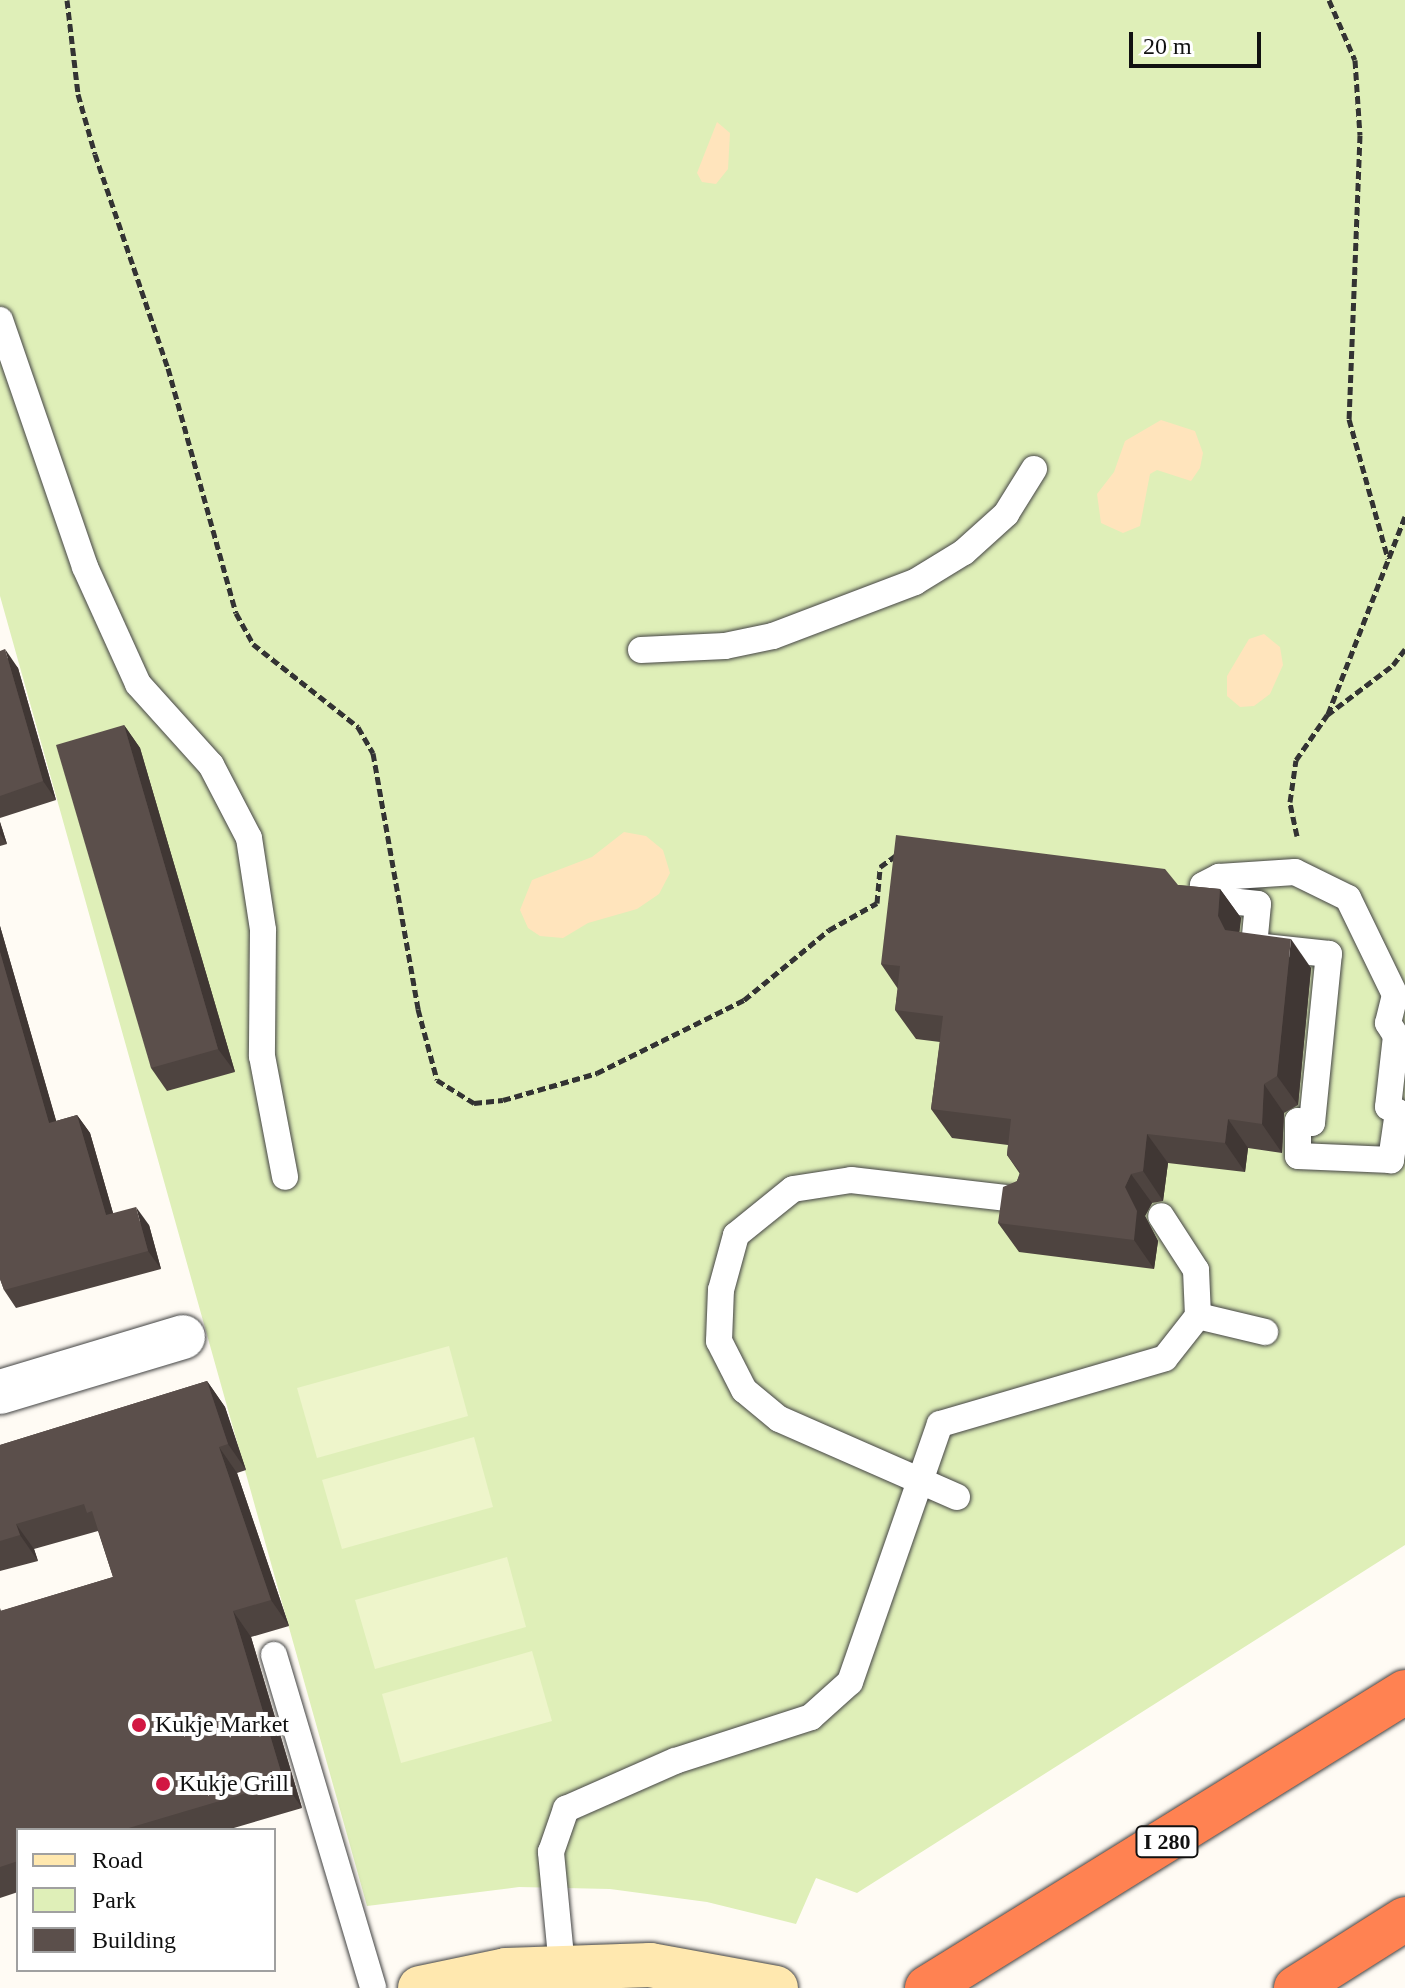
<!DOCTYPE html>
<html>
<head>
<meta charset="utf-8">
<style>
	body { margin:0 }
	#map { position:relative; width:1405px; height:1988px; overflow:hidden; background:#fffbf4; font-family:"Times New Roman",serif }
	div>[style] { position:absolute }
	.green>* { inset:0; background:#dfefb8 }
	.sand>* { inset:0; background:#ffe4bc }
	.pitch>* { inset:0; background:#eef5cb }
	.path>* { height:5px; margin-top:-2.5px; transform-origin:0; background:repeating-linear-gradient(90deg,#333 0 8px,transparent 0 12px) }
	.roads { filter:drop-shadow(0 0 2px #444) drop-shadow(0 0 2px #444) }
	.lane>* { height:26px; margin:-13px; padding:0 13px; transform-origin:13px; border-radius:13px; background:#fff }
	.street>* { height:44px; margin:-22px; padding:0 22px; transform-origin:22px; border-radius:22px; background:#fff }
	.secondary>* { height:44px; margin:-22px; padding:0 22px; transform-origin:22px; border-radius:22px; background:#ffe8af }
	.highway>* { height:44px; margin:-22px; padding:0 22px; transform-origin:22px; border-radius:22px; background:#ff8252 }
	.wall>* { inset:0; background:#4e4440 }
	.shaded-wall>* { inset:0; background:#403734 }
	.building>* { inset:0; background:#5b4f4b }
	.dots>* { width:22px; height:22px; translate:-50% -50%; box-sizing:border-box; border:4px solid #fff; border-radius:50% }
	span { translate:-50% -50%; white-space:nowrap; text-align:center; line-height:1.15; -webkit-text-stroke:8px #fff; paint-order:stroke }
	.shield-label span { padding:2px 6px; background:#fff; border:2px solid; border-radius:6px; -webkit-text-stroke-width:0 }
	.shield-label { font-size:22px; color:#111; font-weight:700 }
	.poi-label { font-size:24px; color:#111 }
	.left { translate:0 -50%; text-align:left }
	.legend { position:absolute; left:16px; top:1828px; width:260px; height:144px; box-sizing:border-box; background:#fff; border:2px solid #a0a0a0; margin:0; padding:10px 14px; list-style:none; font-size:24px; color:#111 }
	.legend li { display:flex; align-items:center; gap:16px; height:40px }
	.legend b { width:40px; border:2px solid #a0a0a0 }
	.scale { position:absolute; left:1129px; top:32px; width:132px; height:36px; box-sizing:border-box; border:4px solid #111; border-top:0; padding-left:10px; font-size:24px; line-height:28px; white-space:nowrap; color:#111; -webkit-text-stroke:6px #fff; paint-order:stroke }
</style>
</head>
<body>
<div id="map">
	<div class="green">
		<i style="clip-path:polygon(0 0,1405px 0,1405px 1545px,857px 1893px,816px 1878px,796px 1924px,707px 1902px,610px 1889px,519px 1887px,367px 1906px,0 596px)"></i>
	</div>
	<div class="sand">
		<i style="clip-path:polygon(717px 122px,730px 133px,728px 169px,716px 184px,702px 182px,697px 173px)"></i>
		<i style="clip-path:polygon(1161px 420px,1195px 431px,1203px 453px,1200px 468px,1191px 481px,1157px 470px,1150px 474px,1140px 526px,1123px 533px,1101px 523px,1097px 494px,1114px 472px,1125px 441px)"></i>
		<i style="clip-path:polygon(1264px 634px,1280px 647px,1283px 665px,1270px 694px,1254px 706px,1240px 707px,1227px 696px,1227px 676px,1249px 639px)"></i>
		<i style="clip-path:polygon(624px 832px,646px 836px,663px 850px,670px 873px,659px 894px,637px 909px,588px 923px,563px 938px,540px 936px,528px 928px,520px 910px,532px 880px,592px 857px)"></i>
	</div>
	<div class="pitch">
		<i style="clip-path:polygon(449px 1346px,468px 1416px,317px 1458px,297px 1388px)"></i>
		<i style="clip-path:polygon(474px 1437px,493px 1507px,342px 1549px,322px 1480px)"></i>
		<i style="clip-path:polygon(507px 1557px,526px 1627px,375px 1669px,355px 1600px)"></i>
		<i style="clip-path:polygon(532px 1651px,552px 1721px,401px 1763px,382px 1694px)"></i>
	</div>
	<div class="path">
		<i style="left:67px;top:0;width:95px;rotate:83.3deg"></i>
		<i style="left:78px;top:94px;width:62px;rotate:74.2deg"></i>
		<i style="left:95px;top:154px;width:226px;rotate:71.2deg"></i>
		<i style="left:168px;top:368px;width:254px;rotate:74.5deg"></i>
		<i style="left:236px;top:613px;width:35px;rotate:61deg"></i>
		<i style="left:253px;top:644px;width:134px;rotate:38.3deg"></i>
		<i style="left:358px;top:727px;width:30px;rotate:60deg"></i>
		<i style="left:373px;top:753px;width:260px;rotate:80deg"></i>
		<i style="left:418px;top:1009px;width:73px;rotate:75deg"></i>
		<i style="left:437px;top:1080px;width:44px;rotate:31.9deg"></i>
		<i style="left:474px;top:1103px;width:29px;rotate:-6deg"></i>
		<i style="left:503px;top:1100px;width:98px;rotate:-16deg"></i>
		<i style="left:597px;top:1073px;width:164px;rotate:-26.4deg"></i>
		<i style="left:744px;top:1000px;width:110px;rotate:-39.5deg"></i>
		<i style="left:829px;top:930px;width:55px;rotate:-29.4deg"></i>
		<i style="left:877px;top:903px;width:36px;rotate:-85deg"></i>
		<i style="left:880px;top:867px;width:24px;rotate:-36deg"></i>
		<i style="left:1329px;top:0;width:65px;rotate:66.6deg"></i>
		<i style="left:1355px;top:60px;width:75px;rotate:86.2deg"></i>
		<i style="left:1360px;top:135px;width:284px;rotate:92.2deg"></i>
		<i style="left:1349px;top:419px;width:145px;rotate:74.4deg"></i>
		<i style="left:1328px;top:714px;width:212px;rotate:-68.7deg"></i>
		<i style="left:1297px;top:836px;width:35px;rotate:-102deg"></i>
		<i style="left:1290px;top:802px;width:42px;rotate:-81.9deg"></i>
		<i style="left:1296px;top:760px;width:55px;rotate:-55.4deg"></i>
		<i style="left:1327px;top:715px;width:83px;rotate:-37.1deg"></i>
		<i style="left:1393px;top:665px;width:20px;rotate:-53deg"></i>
	</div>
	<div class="roads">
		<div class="lane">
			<i style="left:0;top:320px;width:261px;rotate:71deg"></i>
			<i style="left:85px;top:567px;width:128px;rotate:65.6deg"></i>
			<i style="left:138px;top:684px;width:109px;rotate:48deg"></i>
			<i style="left:211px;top:765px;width:82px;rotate:62.5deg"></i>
			<i style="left:249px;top:838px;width:93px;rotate:81.3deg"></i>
			<i style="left:263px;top:930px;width:126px;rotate:90.5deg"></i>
			<i style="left:262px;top:1056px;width:123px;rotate:79.2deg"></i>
			<i style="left:641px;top:650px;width:84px;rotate:-2.7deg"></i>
			<i style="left:725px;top:646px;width:49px;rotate:-11.8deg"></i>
			<i style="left:773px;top:636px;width:152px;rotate:-20.8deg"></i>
			<i style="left:915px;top:582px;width:57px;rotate:-31.5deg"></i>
			<i style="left:964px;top:552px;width:57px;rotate:-42.1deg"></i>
			<i style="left:1006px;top:514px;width:53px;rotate:-58.1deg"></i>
			<i style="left:1295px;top:872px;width:59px;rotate:26.1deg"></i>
			<i style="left:1348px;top:898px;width:108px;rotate:64.1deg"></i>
			<i style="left:1395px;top:995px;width:29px;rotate:104deg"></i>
			<i style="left:1388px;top:1023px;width:15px;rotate:58deg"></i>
			<i style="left:1396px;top:1036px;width:71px;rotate:96.4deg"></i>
			<i style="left:1388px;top:1107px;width:11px;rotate:27deg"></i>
			<i style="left:1398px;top:1112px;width:49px;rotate:98.3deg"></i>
			<i style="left:1391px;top:1160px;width:93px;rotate:-177.5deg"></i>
			<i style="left:1298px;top:1156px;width:35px;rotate:-90deg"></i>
			<i style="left:1298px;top:1121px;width:14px;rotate:8deg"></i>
			<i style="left:1312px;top:1123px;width:170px;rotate:-84.3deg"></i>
			<i style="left:1329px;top:954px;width:75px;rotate:-173.9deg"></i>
			<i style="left:1254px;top:946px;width:42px;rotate:-84.6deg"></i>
			<i style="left:1258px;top:904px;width:57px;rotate:-174deg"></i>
			<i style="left:1201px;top:898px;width:13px;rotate:-81deg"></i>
			<i style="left:1203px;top:885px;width:18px;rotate:-27deg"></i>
			<i style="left:1219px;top:877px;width:76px;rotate:-3.8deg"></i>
			<i style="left:1198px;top:1316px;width:69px;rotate:13.4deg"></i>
			<i style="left:957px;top:1497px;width:194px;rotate:-156.3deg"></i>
			<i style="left:779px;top:1419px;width:45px;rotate:-140.4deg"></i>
			<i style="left:744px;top:1390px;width:55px;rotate:-117deg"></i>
			<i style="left:719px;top:1341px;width:51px;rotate:-87.8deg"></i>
			<i style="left:721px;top:1290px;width:57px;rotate:-74.7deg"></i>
			<i style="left:736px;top:1235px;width:73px;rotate:-38.9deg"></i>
			<i style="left:793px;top:1189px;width:59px;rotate:-8.8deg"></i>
			<i style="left:851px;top:1180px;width:175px;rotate:6.6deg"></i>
			<i style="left:274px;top:1655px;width:347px;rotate:73.4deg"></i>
			<i style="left:562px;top:1967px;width:116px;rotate:-95.5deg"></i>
			<i style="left:551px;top:1852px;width:46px;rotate:-70.8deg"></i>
			<i style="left:566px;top:1809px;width:119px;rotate:-23.8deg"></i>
			<i style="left:675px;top:1761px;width:143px;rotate:-17.9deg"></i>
			<i style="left:811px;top:1717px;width:52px;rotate:-41.9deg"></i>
			<i style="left:850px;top:1682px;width:273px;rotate:-70.8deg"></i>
			<i style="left:940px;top:1424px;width:234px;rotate:-16.3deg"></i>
			<i style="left:1165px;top:1358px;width:53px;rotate:-51.8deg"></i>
			<i style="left:1198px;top:1316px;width:46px;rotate:-92.5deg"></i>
			<i style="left:1196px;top:1270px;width:64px;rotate:-122.9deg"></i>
		</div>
		<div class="street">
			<i style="left:0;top:1392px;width:191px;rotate:-16.7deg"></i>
		</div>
		<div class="secondary">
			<i style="left:420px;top:1988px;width:88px;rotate:-11.8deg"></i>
			<i style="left:506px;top:1970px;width:144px;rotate:-2deg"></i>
			<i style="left:650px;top:1965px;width:128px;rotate:10.3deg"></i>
		</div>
		<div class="highway">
			<i style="left:927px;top:1988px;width:562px;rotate:-31.77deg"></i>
			<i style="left:1296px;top:1988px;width:129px;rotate:-32.3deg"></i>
		</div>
	</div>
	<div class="wall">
		<i style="clip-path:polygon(0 651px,18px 668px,56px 800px,0 818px)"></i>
		<i style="clip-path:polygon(124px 725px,140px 748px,235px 1072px,167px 1091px,151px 1068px)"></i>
		<i style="clip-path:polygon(0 822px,7px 844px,0 846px)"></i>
		<i style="clip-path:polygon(1178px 885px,1220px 889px,1241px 918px,1239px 932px,1311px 968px,1298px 1105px,1284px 1113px,1282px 1153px,1248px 1148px,1245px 1172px,1168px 1163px,1163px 1201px,1152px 1203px,1145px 1216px,1158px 1241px,1154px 1269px,1019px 1252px,998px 1223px,1020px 1174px,1007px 1155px,1008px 1145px,952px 1138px,931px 1109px,940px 1042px,916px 1039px,895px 1010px,898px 989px,881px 964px)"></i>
		<i style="clip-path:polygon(0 926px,56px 1121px,77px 1115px,90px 1133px,113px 1213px,149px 1225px,161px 1269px,16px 1308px,4px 1290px,0 1279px)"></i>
		<i style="clip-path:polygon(207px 1381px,225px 1407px,246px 1470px,237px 1473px,289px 1626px,251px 1637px,302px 1808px,227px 1830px,18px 1830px,18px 1892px,0 1898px,0 1608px,1px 1611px,113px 1577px,98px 1531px,34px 1549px,38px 1561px,0 1571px,0 1445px)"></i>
	</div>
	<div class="shaded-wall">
		<i style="clip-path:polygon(5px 649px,18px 668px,56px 800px,43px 781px)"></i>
		<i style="clip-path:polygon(124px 725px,140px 748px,235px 1072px,218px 1049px)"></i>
		<i style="clip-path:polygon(0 822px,7px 844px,0 834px)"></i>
		<i style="clip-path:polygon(1220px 889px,1241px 918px,1238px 945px,1225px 930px,1218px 916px)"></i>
		<i style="clip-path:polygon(0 926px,62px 1141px,49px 1123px,0 952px)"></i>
		<i style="clip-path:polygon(1291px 939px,1311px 968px,1298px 1105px,1277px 1076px)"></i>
		<i style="clip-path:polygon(1264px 1084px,1284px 1113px,1282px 1153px,1262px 1124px)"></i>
		<i style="clip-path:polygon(77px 1115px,90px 1133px,119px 1234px,106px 1215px)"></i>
		<i style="clip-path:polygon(1228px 1119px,1248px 1148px,1245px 1172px,1225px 1143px)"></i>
		<i style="clip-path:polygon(1147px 1134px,1168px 1163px,1163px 1201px,1143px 1171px)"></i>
		<i style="clip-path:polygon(1131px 1174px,1152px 1203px,1145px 1216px,1158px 1241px,1154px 1269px,1134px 1240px,1125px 1187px)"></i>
		<i style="clip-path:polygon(136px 1207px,149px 1225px,161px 1269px,148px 1251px)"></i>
		<i style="clip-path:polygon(207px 1381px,225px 1407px,246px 1470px,228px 1444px)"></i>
		<i style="clip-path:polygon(219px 1447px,237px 1473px,289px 1626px,271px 1600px)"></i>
		<i style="clip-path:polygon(16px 1524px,34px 1549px,38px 1561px,20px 1535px)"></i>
		<i style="clip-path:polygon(233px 1611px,251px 1637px,302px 1808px,284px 1782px)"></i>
	</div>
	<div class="building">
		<i style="clip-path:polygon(5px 649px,43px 781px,0 796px,0 651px)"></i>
		<i style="clip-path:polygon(124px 725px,218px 1049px,151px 1068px,56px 745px)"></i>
		<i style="clip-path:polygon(896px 835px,1165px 869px,1178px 885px,1220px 889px,1218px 916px,1225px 930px,1291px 939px,1277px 1076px,1264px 1084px,1262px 1124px,1228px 1119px,1225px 1143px,1147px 1134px,1143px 1171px,1131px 1174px,1125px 1187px,1137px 1211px,1134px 1240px,998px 1223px,1003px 1187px,1017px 1181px,1020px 1172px,1007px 1155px,1011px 1119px,931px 1109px,943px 1016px,895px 1010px,900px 966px,881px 964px)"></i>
		<i style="clip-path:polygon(0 952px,49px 1123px,77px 1115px,106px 1215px,136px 1207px,148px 1251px,4px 1290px,0 1279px)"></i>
		<i style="clip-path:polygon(207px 1381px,228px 1444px,219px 1447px,271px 1600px,233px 1611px,284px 1782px,122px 1830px,18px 1830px,18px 1861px,0 1867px,0 1611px,113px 1577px,92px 1511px,87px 1513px,84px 1504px,16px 1524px,20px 1535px,0 1541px,0 1445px)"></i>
	</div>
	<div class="dots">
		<i style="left:139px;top:1725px;background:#d21742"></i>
		<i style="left:163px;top:1784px;background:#d21742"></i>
	</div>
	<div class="shield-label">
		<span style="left:1167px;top:1842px">I 280</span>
	</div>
	<div class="poi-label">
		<span class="left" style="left:155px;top:1725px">Kukje Market</span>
		<span class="left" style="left:179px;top:1784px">Kukje Grill</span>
	</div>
	<ul class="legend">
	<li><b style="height:10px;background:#ffe8af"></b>Road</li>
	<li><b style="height:22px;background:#dfefb8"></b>Park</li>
	<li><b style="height:22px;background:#5b4f4b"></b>Building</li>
	</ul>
	<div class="scale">20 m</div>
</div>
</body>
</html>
